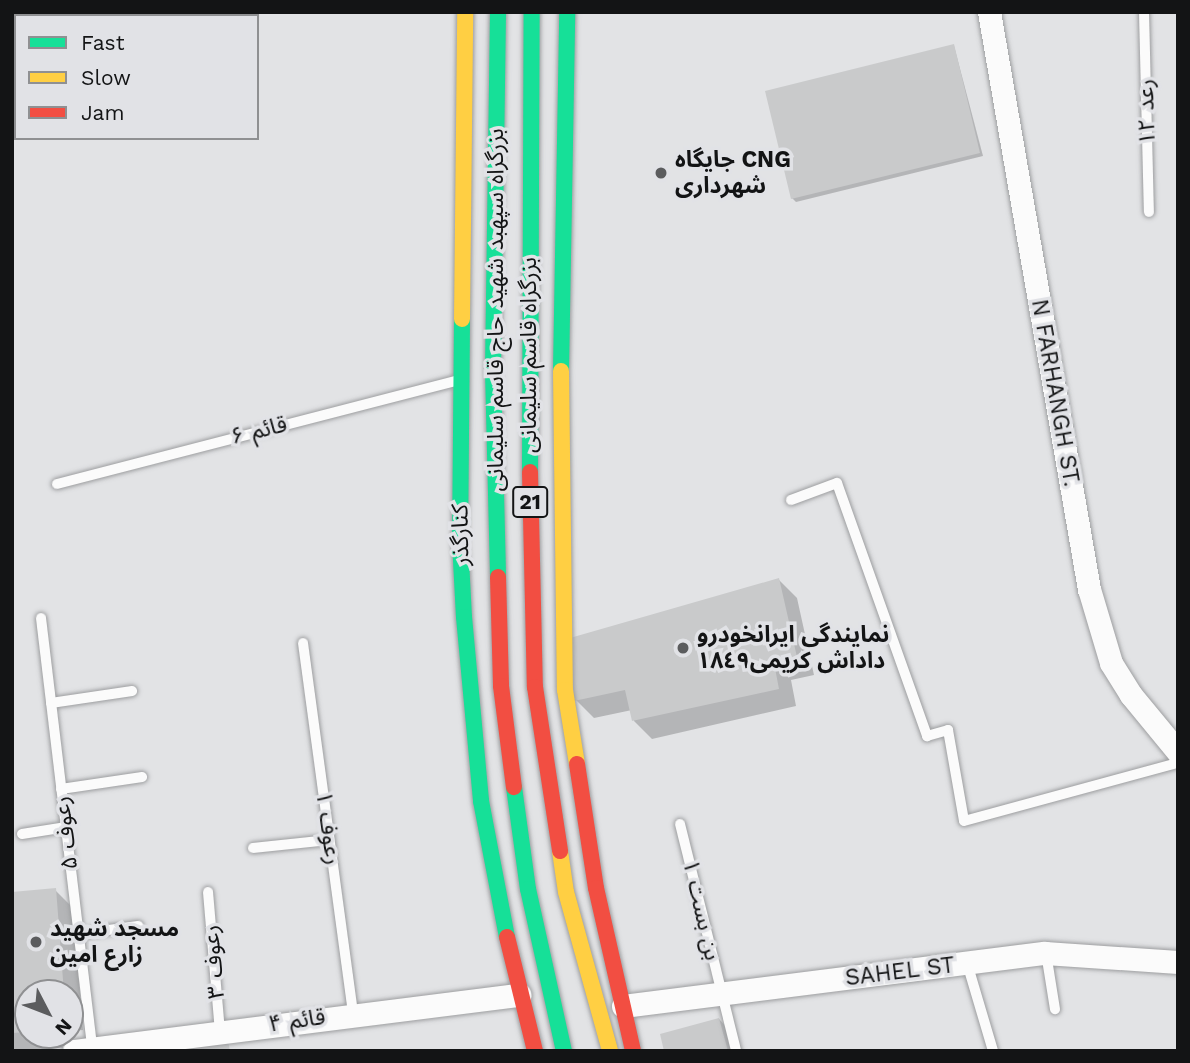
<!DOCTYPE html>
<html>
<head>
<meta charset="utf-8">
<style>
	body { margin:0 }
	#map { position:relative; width:1190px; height:1063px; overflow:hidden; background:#e2e3e5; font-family:"Work Sans","Noto Sans Arabic",sans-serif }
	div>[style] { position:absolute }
	.shadow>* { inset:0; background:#0003 }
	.building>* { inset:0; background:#c9cacb }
	.roads { filter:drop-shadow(0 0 2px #9d9ea0) drop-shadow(0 0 2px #9d9ea0) }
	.lane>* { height:10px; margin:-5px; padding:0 5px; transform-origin:5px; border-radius:5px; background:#fbfbfb }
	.street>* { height:23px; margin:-11.5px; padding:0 11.5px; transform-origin:11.5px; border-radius:11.5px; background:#fbfbfb }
	.fast>* { height:16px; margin:-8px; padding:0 8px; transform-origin:8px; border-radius:8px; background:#16e098 }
	.slow>* { height:16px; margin:-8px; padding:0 8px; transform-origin:8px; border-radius:8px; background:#ffcf43 }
	.jam>* { height:16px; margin:-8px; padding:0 8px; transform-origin:8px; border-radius:8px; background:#f24e42 }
	.dots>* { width:19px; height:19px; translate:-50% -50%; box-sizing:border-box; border:4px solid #e1e2e6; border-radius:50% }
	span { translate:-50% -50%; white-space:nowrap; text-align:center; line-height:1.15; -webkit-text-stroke:7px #e1e2e6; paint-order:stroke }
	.shield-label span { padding:2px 5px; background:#e1e2e6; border:2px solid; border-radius:5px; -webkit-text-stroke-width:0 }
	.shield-label { font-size:21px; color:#131415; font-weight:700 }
	.street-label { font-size:23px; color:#131415 }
	.poi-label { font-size:23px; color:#131415; font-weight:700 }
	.left { translate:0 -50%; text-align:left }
	.frame { position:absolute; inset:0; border:14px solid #131415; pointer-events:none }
	.legend { position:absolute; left:14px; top:14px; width:245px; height:126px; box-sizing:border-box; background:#e1e2e6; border:2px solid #8f9092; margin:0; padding:9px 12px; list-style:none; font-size:21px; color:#131415 }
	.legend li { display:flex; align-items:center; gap:14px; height:35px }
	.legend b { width:35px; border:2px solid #8f9092 }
	.north { position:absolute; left:14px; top:979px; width:70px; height:70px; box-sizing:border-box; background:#e1e2e6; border:2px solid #8f9092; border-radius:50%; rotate:132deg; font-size:19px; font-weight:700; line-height:28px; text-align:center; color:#131415 }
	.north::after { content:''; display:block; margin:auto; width:24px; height:32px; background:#5b5c5e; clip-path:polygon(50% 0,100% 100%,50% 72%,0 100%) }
</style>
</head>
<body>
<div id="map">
	<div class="shadow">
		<i style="clip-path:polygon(954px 46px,983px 156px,796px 202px,792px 198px)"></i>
		<i style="clip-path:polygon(779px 580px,797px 598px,814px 675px,791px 680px,796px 706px,652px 739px,634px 721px,632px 710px,594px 718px,576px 700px)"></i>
		<i style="clip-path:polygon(55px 890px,73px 908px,83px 1030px,70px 1031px,70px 993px,28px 993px,28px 1035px,62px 1035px,63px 1048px,12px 1051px,12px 893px)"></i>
		<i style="clip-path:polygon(719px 1019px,732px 1033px,737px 1051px,666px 1051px)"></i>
	</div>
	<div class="building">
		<i style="clip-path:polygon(954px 44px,980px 153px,791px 199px,765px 91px)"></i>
		<i style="clip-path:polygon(779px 578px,797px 657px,774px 663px,779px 689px,632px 721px,625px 690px,574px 701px,570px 638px)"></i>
		<i style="clip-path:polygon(56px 888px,64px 993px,28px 993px,28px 1032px,12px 1033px,12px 892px)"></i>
		<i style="clip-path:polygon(719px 1018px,728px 1051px,664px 1051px,660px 1034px)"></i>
		<i style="clip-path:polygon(228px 1041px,230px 1051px,190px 1051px,188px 1046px)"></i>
	</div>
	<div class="roads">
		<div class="lane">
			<i style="left:1144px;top:12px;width:200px;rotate:88.6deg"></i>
			<i style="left:57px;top:484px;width:414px;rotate:-14.5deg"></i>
			<i style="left:791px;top:500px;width:49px;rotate:-20.3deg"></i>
			<i style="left:837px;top:483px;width:269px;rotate:70.4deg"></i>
			<i style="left:927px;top:736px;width:22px;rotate:-16deg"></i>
			<i style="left:948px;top:730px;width:92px;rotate:80deg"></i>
			<i style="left:964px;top:821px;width:222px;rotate:-15.2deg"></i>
			<i style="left:41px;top:618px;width:433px;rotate:83.2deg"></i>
			<i style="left:303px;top:643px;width:374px;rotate:82.3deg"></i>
			<i style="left:51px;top:703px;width:82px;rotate:-8.4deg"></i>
			<i style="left:61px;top:789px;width:82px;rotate:-8.4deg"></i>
			<i style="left:680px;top:824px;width:234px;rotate:76.1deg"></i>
			<i style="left:22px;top:834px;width:45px;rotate:-9deg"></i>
			<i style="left:253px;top:848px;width:76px;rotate:-6deg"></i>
			<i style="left:208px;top:892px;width:141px;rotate:85.1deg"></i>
			<i style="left:79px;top:934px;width:60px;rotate:-7.7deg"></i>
			<i style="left:1046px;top:953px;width:57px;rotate:80.9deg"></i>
			<i style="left:967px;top:963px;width:92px;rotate:73.5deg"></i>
		</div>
		<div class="street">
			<i style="left:989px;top:12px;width:586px;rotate:80.17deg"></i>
			<i style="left:1089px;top:589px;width:77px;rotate:73.4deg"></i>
			<i style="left:1111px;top:663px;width:38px;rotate:58deg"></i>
			<i style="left:1131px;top:695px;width:74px;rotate:50.5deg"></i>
			<i style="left:623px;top:1006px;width:425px;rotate:-7.2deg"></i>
			<i style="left:1045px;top:953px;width:133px;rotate:3.9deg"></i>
			<i style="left:74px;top:1051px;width:449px;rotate:-7.2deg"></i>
		</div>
		<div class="fast">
			<i style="left:498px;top:12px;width:358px;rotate:90.8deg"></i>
			<i style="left:493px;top:370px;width:207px;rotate:88.6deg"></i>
			<i style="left:462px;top:319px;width:222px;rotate:90.5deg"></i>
			<i style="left:460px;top:541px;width:76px;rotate:87deg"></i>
			<i style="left:464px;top:617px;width:185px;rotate:84.7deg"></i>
			<i style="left:481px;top:801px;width:138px;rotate:79.2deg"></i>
			<i style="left:561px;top:371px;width:359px;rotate:-89deg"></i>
			<i style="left:530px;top:472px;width:460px;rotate:-89.8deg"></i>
			<i style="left:514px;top:787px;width:103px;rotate:82.2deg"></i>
			<i style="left:528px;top:889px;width:166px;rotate:77.5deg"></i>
		</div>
		<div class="slow">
			<i style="left:462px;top:319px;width:307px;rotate:-89.4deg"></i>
			<i style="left:561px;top:371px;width:319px;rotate:89.3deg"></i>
			<i style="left:565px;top:690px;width:75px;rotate:80.8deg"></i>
			<i style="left:560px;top:851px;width:41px;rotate:81.7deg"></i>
			<i style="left:566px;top:892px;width:165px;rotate:74.5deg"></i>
		</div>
		<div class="jam">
			<i style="left:530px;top:472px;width:215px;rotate:88.7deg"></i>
			<i style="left:535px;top:687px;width:166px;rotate:81.3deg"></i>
			<i style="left:498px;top:577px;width:109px;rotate:88.4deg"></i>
			<i style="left:501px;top:686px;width:102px;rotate:82.7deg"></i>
			<i style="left:577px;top:764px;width:125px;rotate:81.3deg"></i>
			<i style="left:596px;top:888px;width:167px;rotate:77.2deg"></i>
			<i style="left:507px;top:937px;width:117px;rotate:76.2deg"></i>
		</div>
	</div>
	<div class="dots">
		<i style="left:661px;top:173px;background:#5b5c5e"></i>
		<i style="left:683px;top:648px;background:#5b5c5e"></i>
		<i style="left:36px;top:942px;background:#5b5c5e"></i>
	</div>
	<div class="shield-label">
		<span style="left:530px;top:502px">21</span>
	</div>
	<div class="street-label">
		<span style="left:1147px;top:112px;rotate:-92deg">رعد ۱۲</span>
		<span style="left:496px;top:310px;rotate:-90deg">بزرگراه سپهبد شهید حاج قاسم سلیمانی</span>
		<span style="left:529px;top:355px;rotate:-90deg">بزرگراه قاسم سلیمانی</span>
		<span style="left:1055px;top:393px;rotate:80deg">N FARHANGH ST.</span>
		<span style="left:259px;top:431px;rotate:-14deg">قائم ۶</span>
		<span style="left:461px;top:535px;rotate:-91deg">کنارگذر</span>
		<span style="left:328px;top:828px;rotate:82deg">رعوف ۱</span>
		<span style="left:66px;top:833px;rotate:-97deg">رعوف ۵</span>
		<span style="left:701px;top:910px;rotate:77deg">بن بست ۱</span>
		<span style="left:214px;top:962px;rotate:-95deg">رعوف ۳</span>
		<span style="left:900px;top:972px;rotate:-7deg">SAHEL ST</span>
		<span style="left:297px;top:1021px;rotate:-8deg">قائم ۴</span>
	</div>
	<div class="poi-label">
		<span class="left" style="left:675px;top:173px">جایگاه CNG<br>شهرداری</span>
		<span class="left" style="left:697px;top:648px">نمایندگی ایرانخودرو<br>داداش کریمی١٨٤٩</span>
		<span class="left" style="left:50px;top:942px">مسجد شهید<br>زارع امین</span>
	</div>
	<div class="frame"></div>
	<ul class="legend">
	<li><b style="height:9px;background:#16e098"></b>Fast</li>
	<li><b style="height:9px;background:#ffcf43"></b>Slow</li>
	<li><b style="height:9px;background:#f24e42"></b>Jam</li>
	</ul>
	<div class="north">N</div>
</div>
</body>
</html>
